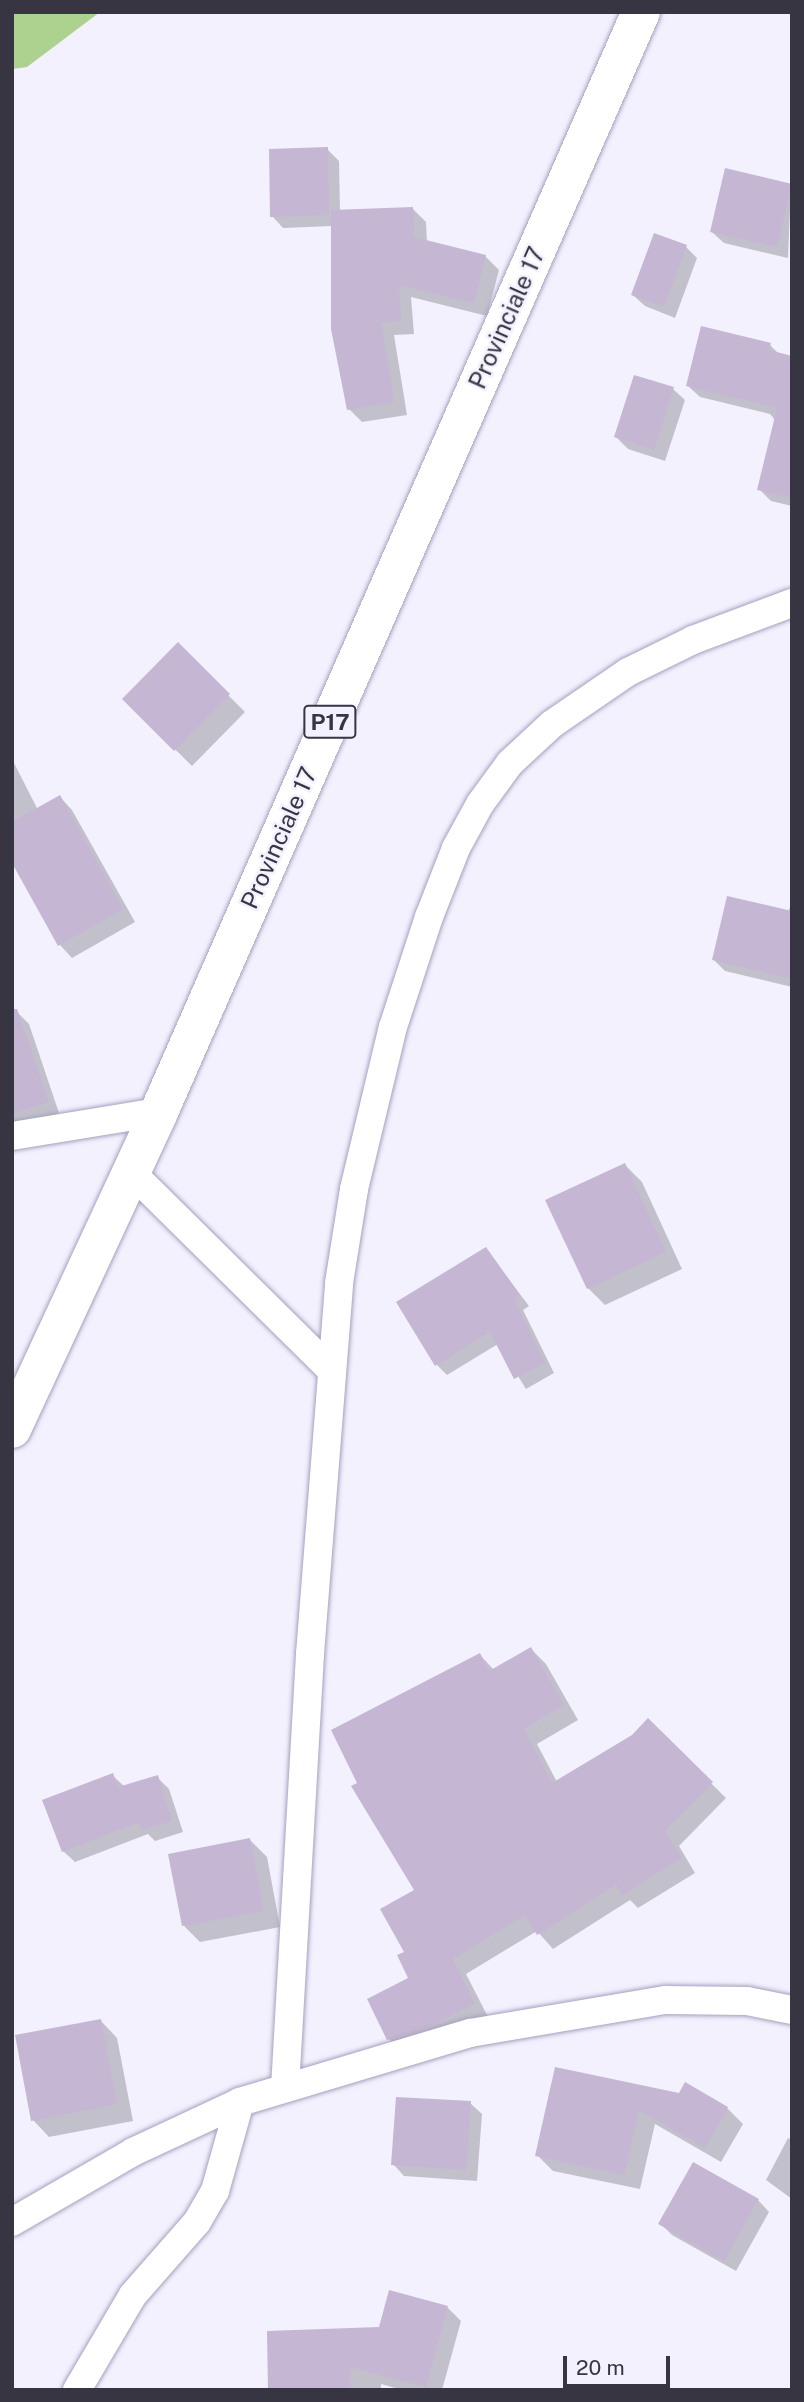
<!DOCTYPE html>
<html>
<head>
<meta charset="utf-8">
<style>
	body { margin:0 }
	#map { position:relative; width:804px; height:2402px; overflow:hidden; background:#f3f1fe; font-family:"Public Sans",sans-serif }
	div>[style] { position:absolute }
	.green>* { inset:0; background:#add18f }
	.shadow>* { inset:0; background:#0003 }
	.building>* { inset:0; background:#c5b6d4 }
	.roads { filter:drop-shadow(0 0 2px #a6a0bf) drop-shadow(0 0 2px #a6a0bf) }
	.street>* { height:28px; margin:-14px; padding:0 14px; transform-origin:14px; border-radius:14px; background:#fff }
	.primary>* { height:38px; margin:-19px; padding:0 19px; transform-origin:19px; border-radius:19px; background:#fff }
	span { translate:-50% -50%; white-space:nowrap; text-align:center; line-height:1.15; -webkit-text-stroke:5px #f3f1fe; paint-order:stroke }
	.shield-label span { padding:2px 5px; background:#f3f1fe; border:2px solid; border-radius:5px; -webkit-text-stroke-width:0 }
	.shield-label { font-size:23px; color:#383542; font-weight:700 }
	.street-label { font-size:24px; color:#383542 }
	.frame { position:absolute; inset:0; border:14px solid #383542; pointer-events:none }
	.scale { position:absolute; left:563px; top:2356px; width:107px; height:32px; box-sizing:border-box; border:4px solid #383542; border-top:0; padding-left:9px; font-size:21px; line-height:24px; white-space:nowrap; color:#383542; -webkit-text-stroke:5px #f3f1fe; paint-order:stroke }
</style>
</head>
<body>
<div id="map">
	<div class="green">
		<i style="clip-path:polygon(12px 12px,100px 12px,27px 67px,12px 69px)"></i>
	</div>
	<div class="shadow">
		<i style="clip-path:polygon(327px 149px,339px 161px,340px 212px,413px 209px,426px 222px,427px 242px,485px 256px,499px 270px,487px 316px,411px 297px,414px 334px,394px 335px,407px 415px,362px 422px,349px 409px,332px 226px,283px 228px,272px 216px)"></i>
		<i style="clip-path:polygon(791px 185px,788px 258px,724px 243px,712px 232px)"></i>
		<i style="clip-path:polygon(686px 247px,697px 258px,675px 318px,645px 306px,633px 295px)"></i>
		<i style="clip-path:polygon(770px 345px,779px 354px,792px 357px,792px 506px,771px 501px,759px 489px,776px 421px,770px 414px,700px 397px,688px 386px)"></i>
		<i style="clip-path:polygon(673px 389px,685px 400px,665px 461px,628px 449px,616px 437px)"></i>
		<i style="clip-path:polygon(178px 645px,245px 712px,192px 766px,124px 699px)"></i>
		<i style="clip-path:polygon(12px 759px,38px 810px,60px 797px,72px 810px,135px 922px,72px 958px,60px 945px,12px 860px)"></i>
		<i style="clip-path:polygon(792px 902px,792px 987px,725px 971px,714px 960px,788px 912px)"></i>
		<i style="clip-path:polygon(17px 1012px,29px 1024px,59px 1113px,12px 1129px,12px 1014px)"></i>
		<i style="clip-path:polygon(625px 1165px,642px 1182px,682px 1269px,605px 1305px,588px 1288px)"></i>
		<i style="clip-path:polygon(486px 1249px,529px 1306px,523px 1310px,554px 1373px,526px 1389px,498px 1344px,447px 1375px,437px 1365px)"></i>
		<i style="clip-path:polygon(531px 1649px,546px 1664px,578px 1720px,537px 1744px,557px 1782px,633px 1736px,648px 1721px,726px 1798px,679px 1846px,695px 1873px,638px 1908px,630px 1900px,553px 1949px,537px 1931px,466px 1974px,489px 2019px,403px 2054px,389px 2039px,411px 1979px,406px 1953px,416px 1891px,480px 1655px,494px 1670px)"></i>
		<i style="clip-path:polygon(112px 1775px,125px 1787px,157px 1777px,169px 1789px,183px 1832px,155px 1841px,148px 1834px,75px 1862px,63px 1851px)"></i>
		<i style="clip-path:polygon(250px 1840px,267px 1857px,280px 1927px,200px 1942px,184px 1926px)"></i>
		<i style="clip-path:polygon(101px 2021px,117px 2038px,133px 2121px,49px 2137px,33px 2120px)"></i>
		<i style="clip-path:polygon(556px 2069px,727px 2108px,743px 2124px,721px 2162px,655px 2124px,640px 2189px,553px 2171px,537px 2155px)"></i>
		<i style="clip-path:polygon(470px 2103px,482px 2114px,477px 2181px,404px 2176px,393px 2164px)"></i>
		<i style="clip-path:polygon(788px 2138px,792px 2140px,792px 2199px,766px 2180px)"></i>
		<i style="clip-path:polygon(758px 2200px,769px 2212px,736px 2271px,672px 2235px,660px 2223px)"></i>
		<i style="clip-path:polygon(391px 2292px,448px 2308px,461px 2321px,442px 2390px,402px 2390px,381px 2384px,381px 2390px,270px 2390px,380px 2329px)"></i>
	</div>
	<div class="building">
		<i style="clip-path:polygon(328px 147px,329px 215px,270px 217px,269px 149px)"></i>
		<i style="clip-path:polygon(725px 168px,792px 184px,777px 247px,710px 232px)"></i>
		<i style="clip-path:polygon(413px 207px,414px 237px,486px 255px,474px 303px,399px 285px,401px 321px,381px 322px,394px 402px,347px 410px,331px 329px,331px 210px)"></i>
		<i style="clip-path:polygon(654px 233px,687px 245px,664px 307px,631px 295px)"></i>
		<i style="clip-path:polygon(701px 326px,771px 343px,769px 350px,792px 356px,792px 498px,757px 490px,777px 408px,686px 386px)"></i>
		<i style="clip-path:polygon(634px 375px,674px 387px,654px 450px,614px 437px)"></i>
		<i style="clip-path:polygon(178px 642px,230px 694px,174px 751px,122px 699px)"></i>
		<i style="clip-path:polygon(60px 795px,123px 909px,58px 946px,12px 863px,12px 822px)"></i>
		<i style="clip-path:polygon(727px 896px,792px 911px,792px 979px,712px 960px)"></i>
		<i style="clip-path:polygon(12px 1009px,17px 1009px,49px 1102px,12px 1114px)"></i>
		<i style="clip-path:polygon(625px 1163px,666px 1252px,587px 1289px,545px 1200px)"></i>
		<i style="clip-path:polygon(486px 1247px,520px 1295px,514px 1299px,545px 1363px,514px 1379px,490px 1332px,435px 1366px,396px 1302px)"></i>
		<i style="clip-path:polygon(531px 1647px,564px 1705px,524px 1729px,552px 1783px,632px 1735px,648px 1718px,713px 1782px,665px 1831px,682px 1858px,622px 1895px,616px 1885px,537px 1935px,525px 1915px,453px 1959px,475px 2004px,421px 2030px,387px 2040px,367px 1999px,408px 1978px,397px 1955px,404px 1952px,380px 1909px,414px 1890px,351px 1786px,357px 1783px,331px 1730px,480px 1653px,489px 1671px)"></i>
		<i style="clip-path:polygon(113px 1773px,118px 1787px,158px 1775px,172px 1821px,141px 1830px,139px 1822px,62px 1852px,42px 1800px)"></i>
		<i style="clip-path:polygon(250px 1838px,264px 1911px,182px 1926px,168px 1854px)"></i>
		<i style="clip-path:polygon(101px 2019px,117px 2104px,31px 2121px,15px 2035px)"></i>
		<i style="clip-path:polygon(555px 2067px,679px 2093px,685px 2082px,728px 2107px,705px 2148px,639px 2110px,624px 2175px,535px 2156px)"></i>
		<i style="clip-path:polygon(396px 2097px,471px 2101px,466px 2170px,391px 2165px)"></i>
		<i style="clip-path:polygon(693px 2162px,759px 2199px,724px 2261px,658px 2224px)"></i>
		<i style="clip-path:polygon(389px 2290px,448px 2306px,426px 2387px,350px 2367px,351px 2390px,268px 2390px,267px 2331px,379px 2327px)"></i>
	</div>
	<div class="roads">
		<div class="street">
			<i style="left:12px;top:1136px;width:149px;rotate:-9.3deg"></i>
			<i style="left:131px;top:1172px;width:281px;rotate:44.7deg"></i>
			<i style="left:285px;top:2088px;width:435px;rotate:-86.7deg"></i>
			<i style="left:310px;top:1654px;width:372px;rotate:-85.5deg"></i>
			<i style="left:339px;top:1283px;width:95px;rotate:-80.9deg"></i>
			<i style="left:354px;top:1189px;width:167px;rotate:-76.5deg"></i>
			<i style="left:393px;top:1027px;width:116px;rotate:-71.9deg"></i>
			<i style="left:429px;top:917px;width:74px;rotate:-68.6deg"></i>
			<i style="left:456px;top:848px;width:50px;rotate:-61.4deg"></i>
			<i style="left:480px;top:804px;width:51px;rotate:-53.8deg"></i>
			<i style="left:510px;top:763px;width:57px;rotate:-42.9deg"></i>
			<i style="left:552px;top:724px;width:92px;rotate:-34.4deg"></i>
			<i style="left:628px;top:672px;width:72px;rotate:-26.2deg"></i>
			<i style="left:693px;top:640px;width:106px;rotate:-20.5deg"></i>
			<i style="left:12px;top:2222px;width:140px;rotate:-30deg"></i>
			<i style="left:133px;top:2152px;width:118px;rotate:-25deg"></i>
			<i style="left:240px;top:2102px;width:240px;rotate:-16.7deg"></i>
			<i style="left:470px;top:2033px;width:199px;rotate:-9.6deg"></i>
			<i style="left:666px;top:2000px;width:81px;rotate:0.7deg"></i>
			<i style="left:747px;top:2001px;width:46px;rotate:11.3deg"></i>
			<i style="left:77px;top:2390px;width:110px;rotate:-59.5deg"></i>
			<i style="left:133px;top:2295px;width:97px;rotate:-48.8deg"></i>
			<i style="left:197px;top:2222px;width:36px;rotate:-60deg"></i>
			<i style="left:215px;top:2191px;width:92px;rotate:-74.3deg"></i>
		</div>
		<div class="primary">
			<i style="left:12px;top:1429px;width:349px;rotate:-65.1deg"></i>
			<i style="left:159px;top:1112px;width:1201px;rotate:-66.34deg"></i>
		</div>
	</div>
	<div class="shield-label">
		<span style="left:330px;top:722px">P17</span>
	</div>
	<div class="street-label">
		<span style="left:507px;top:318px;rotate:-66deg">Provinciale 17</span>
		<span style="left:279px;top:838px;rotate:-66deg">Provinciale 17</span>
	</div>
	<div class="frame"></div>
	<div class="scale">20 m</div>
</div>
</body>
</html>
